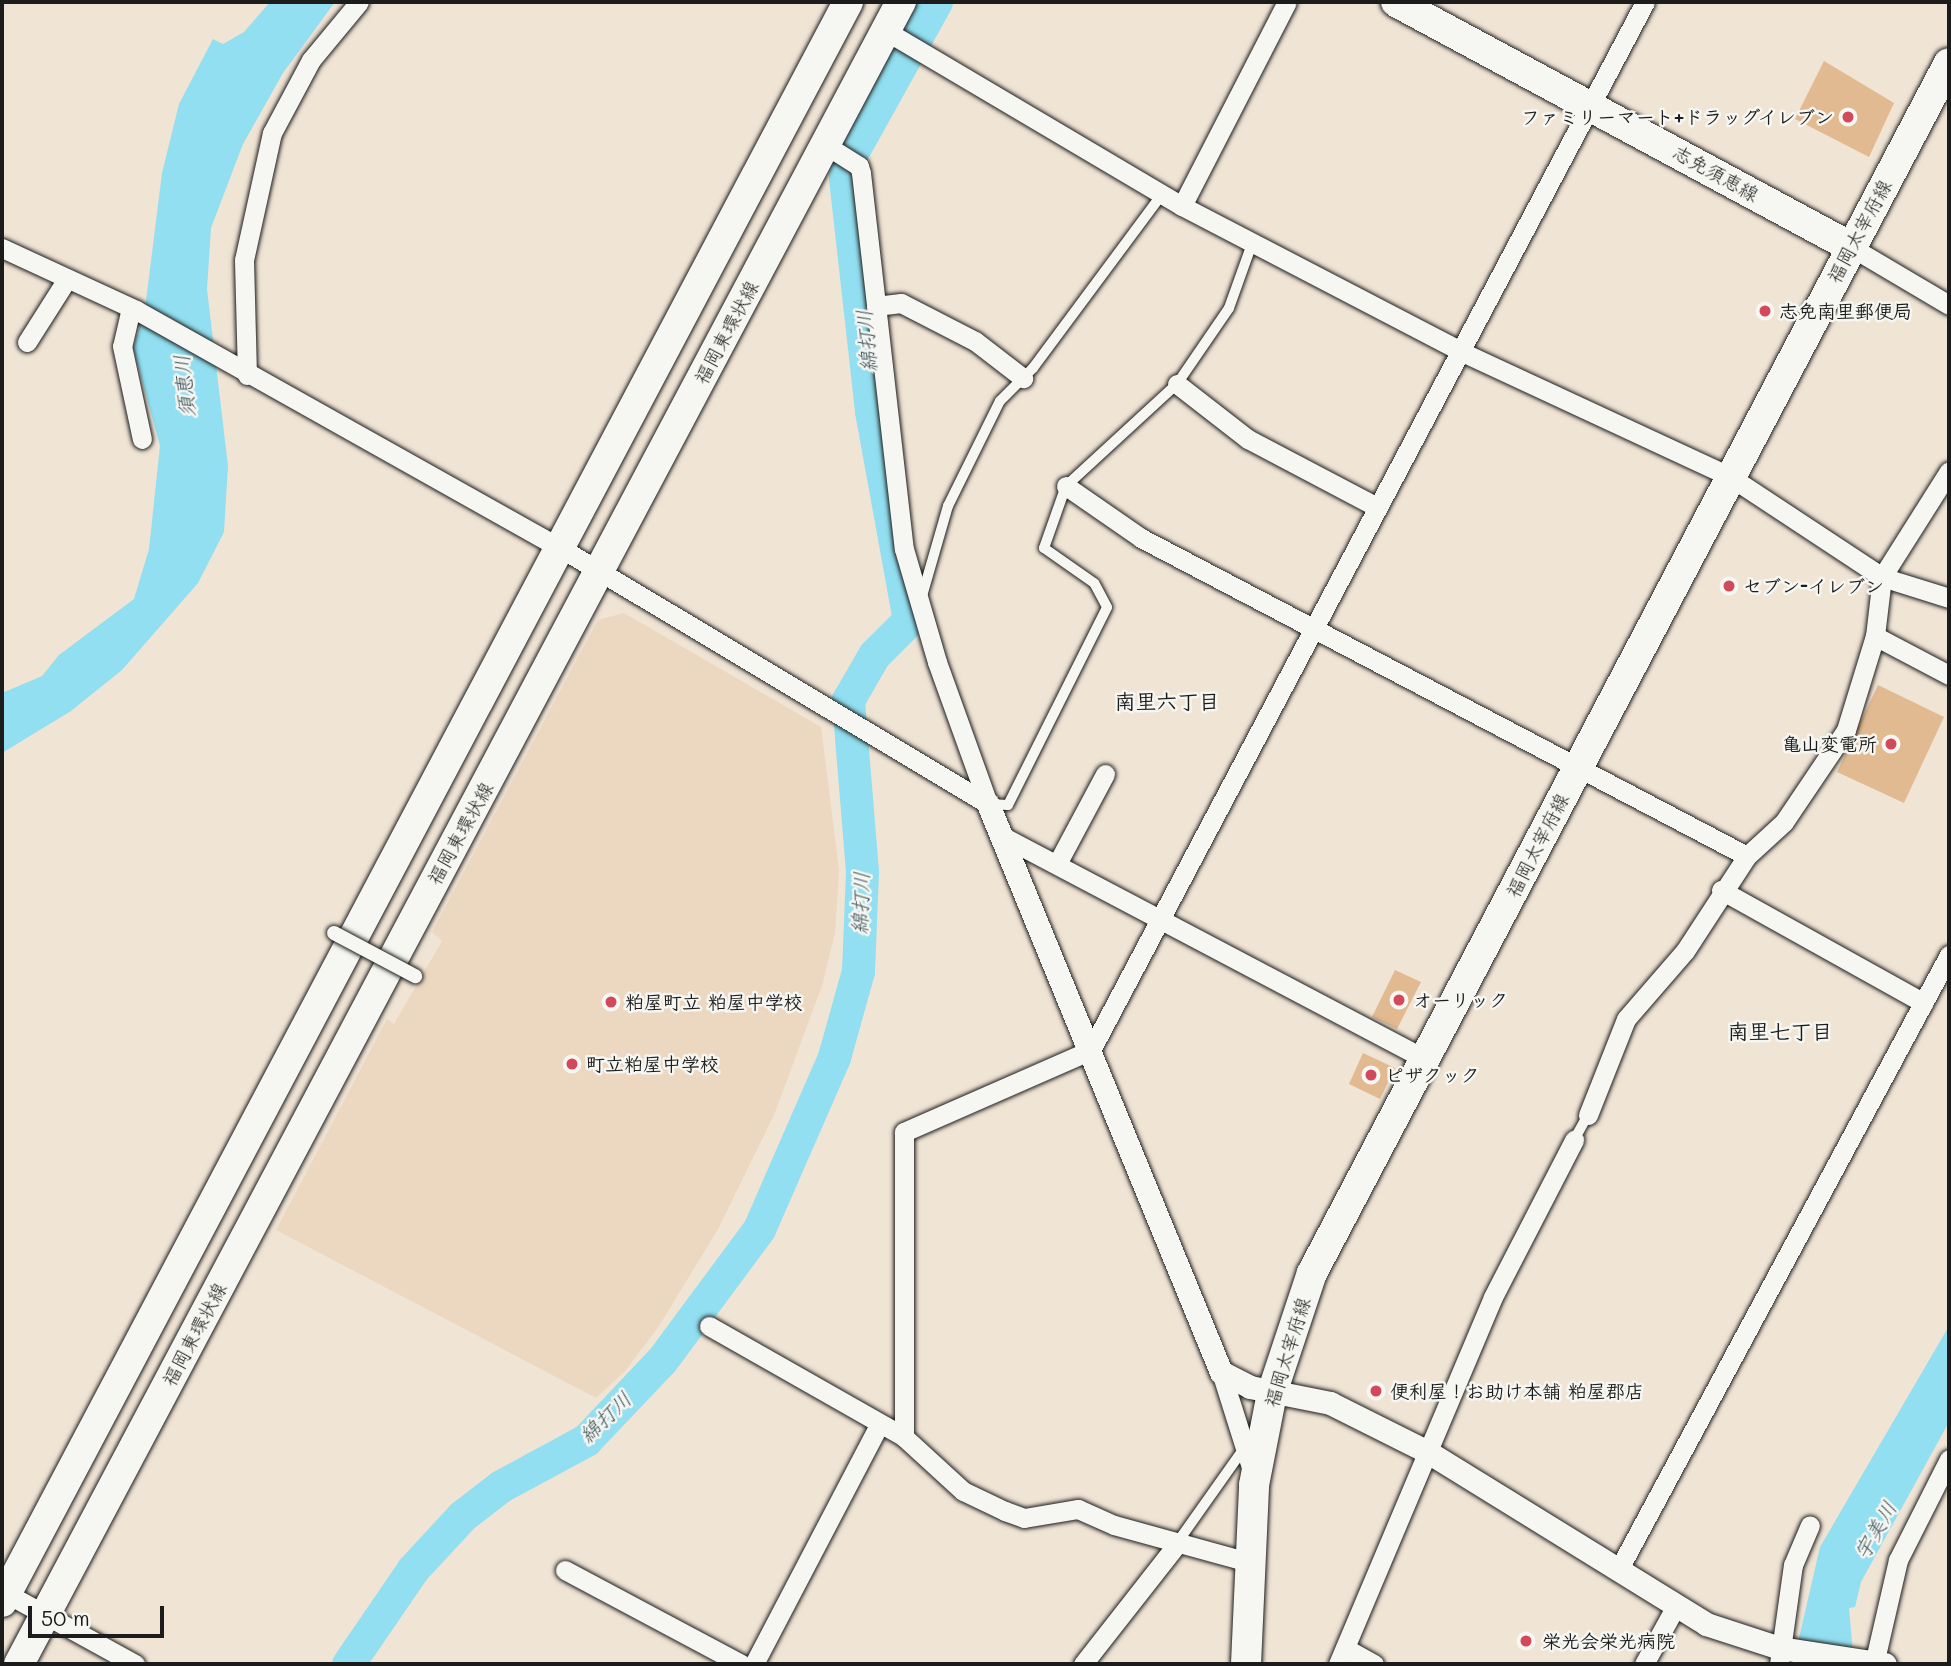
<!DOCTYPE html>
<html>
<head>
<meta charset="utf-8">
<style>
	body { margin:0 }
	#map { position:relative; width:1951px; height:1666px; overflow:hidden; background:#f0e4d5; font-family:Mali,"Klee One",sans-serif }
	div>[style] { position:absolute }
	.built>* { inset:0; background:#ecd7c1 }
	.water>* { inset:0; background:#91dff0 }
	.river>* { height:33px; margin:-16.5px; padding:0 16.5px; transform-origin:16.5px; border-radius:16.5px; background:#91dff0 }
	.building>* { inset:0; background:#e1ba91 }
	.roads { filter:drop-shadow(0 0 2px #1c1c1c) drop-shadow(0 0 2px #1c1c1c) }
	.service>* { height:10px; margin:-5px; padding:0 5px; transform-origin:5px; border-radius:5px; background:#f6f6f2 }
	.minor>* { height:19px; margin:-9.5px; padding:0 9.5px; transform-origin:9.5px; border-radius:9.5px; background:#f6f6f2 }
	.tertiary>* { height:23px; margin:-11.5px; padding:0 11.5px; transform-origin:11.5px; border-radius:11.5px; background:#f6f6f2 }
	.primary>* { height:30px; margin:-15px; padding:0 15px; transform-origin:15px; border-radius:15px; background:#f6f6f2 }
	.bridges { filter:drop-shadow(0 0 2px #1c1c1c) drop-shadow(0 0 2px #1c1c1c) }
	.pedestrian-bridge>* { height:14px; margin:-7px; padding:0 7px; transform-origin:7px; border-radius:7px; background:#f6f6f2 }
	.dots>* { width:19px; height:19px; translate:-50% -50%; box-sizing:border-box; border:4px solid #f6f6f2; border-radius:50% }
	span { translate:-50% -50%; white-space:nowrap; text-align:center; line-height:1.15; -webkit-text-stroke:5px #f6f6f2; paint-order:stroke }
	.poi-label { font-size:19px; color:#1c1c1c; font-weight:700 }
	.right { translate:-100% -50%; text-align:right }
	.left { translate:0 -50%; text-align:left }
	.street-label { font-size:19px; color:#1c1c1c }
	.water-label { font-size:21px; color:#3f565c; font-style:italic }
	.neighbourhood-label { font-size:21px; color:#1c1c1c; font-weight:700 }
	.frame { position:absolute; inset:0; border:4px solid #1c1c1c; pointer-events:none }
	.scale { position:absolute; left:28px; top:1606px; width:136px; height:32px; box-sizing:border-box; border:4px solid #1c1c1c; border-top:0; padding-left:9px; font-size:21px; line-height:24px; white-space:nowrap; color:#1c1c1c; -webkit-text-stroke:5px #f6f6f2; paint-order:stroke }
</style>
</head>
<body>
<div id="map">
	<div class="built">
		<i style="clip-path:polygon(624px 613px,821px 727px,839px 871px,835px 933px,822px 986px,774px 1115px,718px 1229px,659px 1326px,626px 1370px,596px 1398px,276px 1230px,387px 1019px,394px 1024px,442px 941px,432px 932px,598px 620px)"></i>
	</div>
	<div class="water">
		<i style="clip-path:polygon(270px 2px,335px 2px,283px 73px,243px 144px,211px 228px,207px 289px,228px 466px,224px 532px,198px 583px,122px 670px,71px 711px,2px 753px,2px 693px,42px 676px,59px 655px,134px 599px,149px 549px,160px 446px,133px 348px,145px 309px,162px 173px,179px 104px,213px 39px,223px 44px,244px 32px)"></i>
		<i style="clip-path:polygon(1949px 1326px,1949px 1422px,1861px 1582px,1855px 1607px,1849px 1608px,1854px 1664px,1793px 1664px,1820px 1547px)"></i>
	</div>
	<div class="river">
		<i style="left:348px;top:1664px;width:115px;rotate:-55.6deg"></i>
		<i style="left:413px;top:1569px;width:72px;rotate:-47.2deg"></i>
		<i style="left:462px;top:1516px;width:49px;rotate:-37.6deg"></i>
		<i style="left:501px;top:1486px;width:97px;rotate:-28.4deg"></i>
		<i style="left:586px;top:1440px;width:110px;rotate:-46.5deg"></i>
		<i style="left:662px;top:1360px;width:163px;rotate:-53.5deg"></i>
		<i style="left:759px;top:1229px;width:188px;rotate:-66.4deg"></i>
		<i style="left:834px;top:1057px;width:89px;rotate:-74.4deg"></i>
		<i style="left:858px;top:971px;width:100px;rotate:-87.7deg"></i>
		<i style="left:862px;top:871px;width:172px;rotate:-94.7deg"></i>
		<i style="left:848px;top:700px;width:52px;rotate:-60deg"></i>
		<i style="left:874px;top:655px;width:49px;rotate:-45deg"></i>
		<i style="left:909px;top:620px;width:213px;rotate:-100.3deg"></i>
		<i style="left:871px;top:410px;width:234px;rotate:-96.4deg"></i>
		<i style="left:845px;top:177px;width:19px;rotate:-78deg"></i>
		<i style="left:849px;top:158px;width:179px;rotate:-60.9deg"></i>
	</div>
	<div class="building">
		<i style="clip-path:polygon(1824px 61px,1894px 103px,1869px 157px,1795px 119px)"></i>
		<i style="clip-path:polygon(1878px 685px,1944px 717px,1904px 803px,1837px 772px)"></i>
		<i style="clip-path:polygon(1395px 970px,1421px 982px,1397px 1029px,1372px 1017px)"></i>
		<i style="clip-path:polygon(1363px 1053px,1395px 1068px,1380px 1099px,1349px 1084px)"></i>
	</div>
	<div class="roads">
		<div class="service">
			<i style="left:922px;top:596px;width:94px;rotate:-73.9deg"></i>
			<i style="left:948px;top:506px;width:117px;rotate:-63.7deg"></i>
			<i style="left:1000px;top:401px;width:47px;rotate:-45deg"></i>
			<i style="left:1033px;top:368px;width:217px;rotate:-53.4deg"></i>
			<i style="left:989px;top:804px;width:19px;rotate:3deg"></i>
			<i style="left:1008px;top:805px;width:221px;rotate:-63.4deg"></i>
			<i style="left:1107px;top:607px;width:27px;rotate:-118deg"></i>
			<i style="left:1094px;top:583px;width:61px;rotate:-145deg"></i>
			<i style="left:1044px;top:548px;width:66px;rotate:-70.5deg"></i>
			<i style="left:1066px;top:486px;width:151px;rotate:-42.6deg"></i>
			<i style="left:1177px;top:384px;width:92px;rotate:-55.6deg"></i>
			<i style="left:1229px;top:308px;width:71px;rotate:-70.3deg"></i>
			<i style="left:1574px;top:1140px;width:29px;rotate:-61deg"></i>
			<i style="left:1177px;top:1543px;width:118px;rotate:-54.7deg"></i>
		</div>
		<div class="minor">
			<i style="left:886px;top:31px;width:344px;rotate:30.6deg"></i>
			<i style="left:1182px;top:206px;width:316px;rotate:27.5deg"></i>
			<i style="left:1462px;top:352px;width:294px;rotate:24.9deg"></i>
			<i style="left:1729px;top:476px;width:183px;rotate:33.4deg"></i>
			<i style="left:1882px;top:577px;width:70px;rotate:17.4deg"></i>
			<i style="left:824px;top:144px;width:41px;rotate:32.2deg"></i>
			<i style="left:859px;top:166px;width:7px;rotate:74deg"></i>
			<i style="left:861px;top:173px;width:378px;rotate:83.5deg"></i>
			<i style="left:904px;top:549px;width:118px;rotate:73.7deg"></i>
			<i style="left:937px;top:662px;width:151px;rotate:70.2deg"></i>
			<i style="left:1182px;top:206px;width:229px;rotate:-62.8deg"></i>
			<i style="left:1851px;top:247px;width:114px;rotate:30.6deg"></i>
			<i style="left:2px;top:248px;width:148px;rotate:24.8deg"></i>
			<i style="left:136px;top:310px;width:485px;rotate:29.3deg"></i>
			<i style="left:559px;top:547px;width:500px;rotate:30.92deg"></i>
			<i style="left:876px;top:306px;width:25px;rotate:-7deg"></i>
			<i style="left:901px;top:303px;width:83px;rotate:27.2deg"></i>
			<i style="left:975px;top:341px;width:61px;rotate:37.6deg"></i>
			<i style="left:131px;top:308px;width:39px;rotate:103deg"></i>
			<i style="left:122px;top:346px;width:95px;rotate:77.9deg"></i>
			<i style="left:27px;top:342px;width:75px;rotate:-57.6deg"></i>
			<i style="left:247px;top:375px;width:115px;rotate:-91.5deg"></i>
			<i style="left:244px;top:260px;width:130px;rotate:-77.6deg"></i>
			<i style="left:272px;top:133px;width:83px;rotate:-61.9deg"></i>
			<i style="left:311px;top:60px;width:75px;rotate:-50.4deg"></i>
			<i style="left:1177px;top:384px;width:90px;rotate:37.8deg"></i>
			<i style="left:1248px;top:439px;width:146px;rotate:27.8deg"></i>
			<i style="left:1066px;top:486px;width:91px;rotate:34.7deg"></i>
			<i style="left:1141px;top:538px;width:684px;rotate:27.69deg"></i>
			<i style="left:1875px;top:636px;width:84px;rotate:27.8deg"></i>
			<i style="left:1002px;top:836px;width:474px;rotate:27.8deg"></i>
			<i style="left:1057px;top:864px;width:102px;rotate:-61.9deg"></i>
			<i style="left:1721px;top:890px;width:232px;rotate:29.1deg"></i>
			<i style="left:1588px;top:1115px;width:103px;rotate:-68.4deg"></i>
			<i style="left:1626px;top:1019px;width:90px;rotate:-49.1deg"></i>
			<i style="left:1685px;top:951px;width:113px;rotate:-56.9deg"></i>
			<i style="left:1747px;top:856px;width:50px;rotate:-42.6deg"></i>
			<i style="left:1784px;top:822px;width:111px;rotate:-56deg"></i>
			<i style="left:1846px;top:730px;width:98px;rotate:-72.9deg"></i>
			<i style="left:1875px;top:636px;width:59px;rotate:-83.2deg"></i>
			<i style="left:1882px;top:577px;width:125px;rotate:-57.7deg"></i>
			<i style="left:709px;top:1326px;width:224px;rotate:29.6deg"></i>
			<i style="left:904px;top:1437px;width:80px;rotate:42.5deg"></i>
			<i style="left:963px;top:1491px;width:47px;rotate:25.5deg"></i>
			<i style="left:1005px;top:1511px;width:20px;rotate:20deg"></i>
			<i style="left:1024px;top:1518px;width:55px;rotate:-9.5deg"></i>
			<i style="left:1078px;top:1509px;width:39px;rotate:24deg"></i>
			<i style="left:1114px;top:1525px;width:139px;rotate:15.4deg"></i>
			<i style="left:1221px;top:1372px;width:100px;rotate:72.5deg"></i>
			<i style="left:904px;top:1437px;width:305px;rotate:-90deg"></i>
			<i style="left:904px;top:1132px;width:204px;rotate:-23.7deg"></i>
			<i style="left:1091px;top:1050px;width:1185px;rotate:-62.14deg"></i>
			<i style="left:1620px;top:1567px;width:695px;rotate:-61.74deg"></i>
			<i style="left:565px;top:1570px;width:200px;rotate:28.1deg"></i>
			<i style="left:2px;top:1591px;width:152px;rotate:28.8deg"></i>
			<i style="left:1345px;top:1648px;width:33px;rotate:29deg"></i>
			<i style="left:754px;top:1664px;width:270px;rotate:-62.4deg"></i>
			<i style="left:1083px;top:1664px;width:152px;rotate:-51.9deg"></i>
			<i style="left:1338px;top:1664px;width:398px;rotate:-67.1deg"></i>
			<i style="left:1493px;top:1297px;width:177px;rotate:-62.7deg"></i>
			<i style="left:1644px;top:1664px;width:68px;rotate:-61.2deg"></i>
			<i style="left:1779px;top:1664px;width:100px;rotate:-82deg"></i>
			<i style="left:1793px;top:1565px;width:43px;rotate:-67deg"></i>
			<i style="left:1874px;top:1664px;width:107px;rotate:-77deg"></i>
			<i style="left:1898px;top:1560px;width:113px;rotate:-63.2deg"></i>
		</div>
		<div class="tertiary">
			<i style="left:988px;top:804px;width:614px;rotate:67.7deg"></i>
			<i style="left:1221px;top:1372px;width:33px;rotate:27deg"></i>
			<i style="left:1250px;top:1387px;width:82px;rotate:11.3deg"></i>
			<i style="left:1330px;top:1403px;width:110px;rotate:26.6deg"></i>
			<i style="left:1428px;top:1452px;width:327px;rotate:31.7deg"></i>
			<i style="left:1706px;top:1624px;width:78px;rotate:18deg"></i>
			<i style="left:1780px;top:1648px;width:106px;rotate:8.7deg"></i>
		</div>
		<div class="primary">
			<i style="left:1396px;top:2px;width:517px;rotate:28.3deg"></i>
			<i style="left:2px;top:1602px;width:1810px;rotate:-62.13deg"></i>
			<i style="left:19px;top:1664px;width:1882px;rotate:-62.05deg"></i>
			<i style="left:1246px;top:1664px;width:179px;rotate:-87.4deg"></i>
			<i style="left:1254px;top:1485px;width:94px;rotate:-78.9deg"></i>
			<i style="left:1272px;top:1393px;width:126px;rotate:-71.6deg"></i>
			<i style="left:1312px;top:1273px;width:1367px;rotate:-62.24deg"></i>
		</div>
	</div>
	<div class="bridges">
		<div class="pedestrian-bridge">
			<i style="left:334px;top:933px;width:92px;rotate:28deg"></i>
		</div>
	</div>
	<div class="dots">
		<i style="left:1848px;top:117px;background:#d1495b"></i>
		<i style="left:1765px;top:311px;background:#d1495b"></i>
		<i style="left:1729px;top:586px;background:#d1495b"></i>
		<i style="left:1891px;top:744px;background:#d1495b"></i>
		<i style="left:1399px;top:1000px;background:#d1495b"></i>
		<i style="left:611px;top:1002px;background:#d1495b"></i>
		<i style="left:572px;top:1064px;background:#d1495b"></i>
		<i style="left:1371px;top:1075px;background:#d1495b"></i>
		<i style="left:1376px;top:1391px;background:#d1495b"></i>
		<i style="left:1526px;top:1641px;background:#d1495b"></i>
	</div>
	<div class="poi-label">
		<span class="right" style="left:1834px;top:117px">ファミリーマート+ドラッグイレブン</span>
		<span class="left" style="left:1779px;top:311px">志免南里郵便局</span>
		<span class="left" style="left:1743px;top:586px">セブン-イレブン</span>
		<span class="right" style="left:1877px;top:744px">亀山変電所</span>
		<span class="left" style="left:1413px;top:1000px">オーリック</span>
		<span class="left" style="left:625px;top:1002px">粕屋町立 粕屋中学校</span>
		<span class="left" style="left:586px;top:1064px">町立粕屋中学校</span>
		<span class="left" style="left:1385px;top:1075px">ピザクック</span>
		<span class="left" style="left:1390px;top:1391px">便利屋！お助け本舗 粕屋郡店</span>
		<span class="left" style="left:1542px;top:1641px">栄光会栄光病院</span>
	</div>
	<div class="street-label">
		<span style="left:1716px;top:173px;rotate:29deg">志免須恵線</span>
		<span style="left:1859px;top:231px;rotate:-62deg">福岡太宰府線</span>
		<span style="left:726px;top:332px;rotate:-62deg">福岡東環状線</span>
		<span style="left:460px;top:833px;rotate:-61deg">福岡東環状線</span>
		<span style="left:1537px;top:845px;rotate:-63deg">福岡太宰府線</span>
		<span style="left:194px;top:1334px;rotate:-62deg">福岡東環状線</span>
		<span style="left:1287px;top:1352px;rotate:-73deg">福岡太宰府線</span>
	</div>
	<div class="water-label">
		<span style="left:866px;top:341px;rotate:-95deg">綿打川</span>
		<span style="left:184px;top:386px;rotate:-96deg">須恵川</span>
		<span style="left:860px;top:903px;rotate:-88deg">綿打川</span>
		<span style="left:605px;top:1417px;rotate:-44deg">綿打川</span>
		<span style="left:1875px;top:1530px;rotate:-60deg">宇美川</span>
	</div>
	<div class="neighbourhood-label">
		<span style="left:1167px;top:701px">南里六丁目</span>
		<span style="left:1780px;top:1031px">南里七丁目</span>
	</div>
	<div class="frame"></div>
	<div class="scale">50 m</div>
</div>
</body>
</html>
